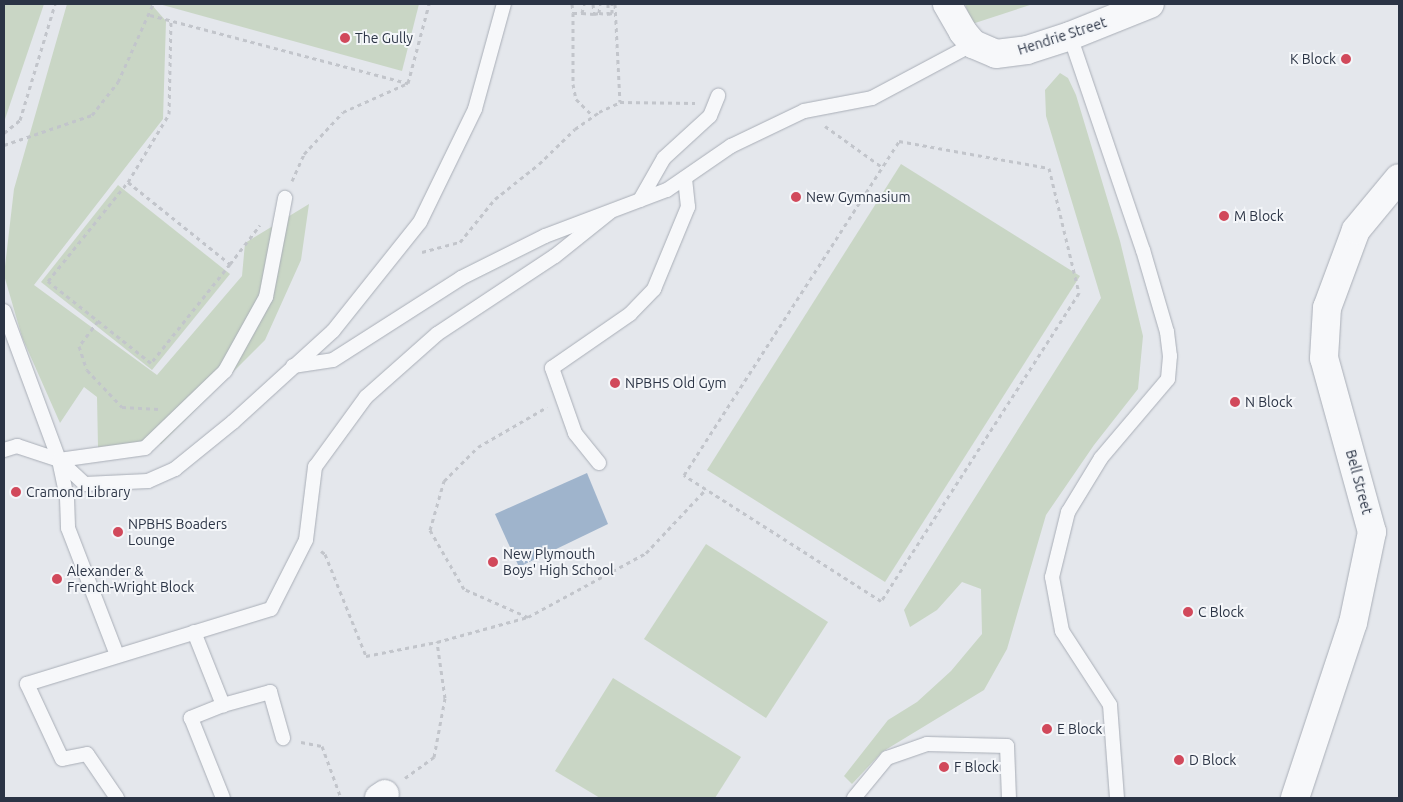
<!DOCTYPE html>
<html>
<head>
<meta charset="utf-8">
<style>
	body { margin:0 }
	#map { position:relative; width:1403px; height:802px; overflow:hidden; background:#e4e7ec; font-family:Ubuntu,sans-serif }
	div>[style] { position:absolute }
	.green>* { inset:0; background:#c9d6c5 }
	.water>* { inset:0; background:#9fb4cc }
	.path>* { height:3px; margin-top:-1.5px; transform-origin:0; background:repeating-linear-gradient(90deg,#c2c5cb 0 4px,transparent 0 8px) }
	.roads { filter:drop-shadow(0 0 1px #a9aeb7) drop-shadow(0 0 1px #a9aeb7) }
	.service>* { height:14px; margin:-7px; padding:0 7px; transform-origin:7px; border-radius:7px; background:#f7f8fa }
	.minor>* { height:28px; margin:-14px; padding:0 14px; transform-origin:14px; border-radius:14px; background:#f7f8fa }
	.dots>* { width:14px; height:14px; translate:-50% -50%; box-sizing:border-box; border:2px solid #f4f6f9; border-radius:50% }
	span { translate:-50% -50%; white-space:nowrap; text-align:center; line-height:1.15; -webkit-text-stroke:4px #f4f6f9; paint-order:stroke }
	.street-label { font-size:14px; color:#2b3445 }
	.poi-label { font-size:14px; color:#2b3445 }
	.left { translate:0 -50%; text-align:left }
	.right { translate:-100% -50%; text-align:right }
	.frame { position:absolute; inset:0; border:5px solid #2b3445; pointer-events:none }
</style>
</head>
<body>
<div id="map">
	<div class="green">
		<i style="clip-path:polygon(4px 4px,44px 4px,4px 122px)"></i>
		<i style="clip-path:polygon(67px 4px,151px 4px,166px 21px,163px 119px,34px 285px,157px 375px,242px 276px,245px 243px,309px 204px,301px 260px,265px 340px,161px 444px,98px 447px,97px 397px,84px 387px,60px 423px,22px 337px,4px 275px,14px 189px)"></i>
		<i style="clip-path:polygon(159px 4px,419px 4px,402px 71px)"></i>
		<i style="clip-path:polygon(965px 4px,1033px 4px,972px 24px)"></i>
		<i style="clip-path:polygon(1060px 73px,1068px 78px,1076px 95px,1120px 241px,1143px 336px,1138px 389px,1094px 445px,1046px 515px,1007px 649px,984px 690px,882px 752px,852px 784px,844px 776px,888px 720px,917px 702px,951px 671px,982px 634px,981px 589px,962px 582px,937px 610px,910px 627px,904px 610px,1101px 298px,1046px 116px,1045px 90px)"></i>
		<i style="clip-path:polygon(901px 164px,1080px 276px,885px 582px,707px 470px)"></i>
		<i style="clip-path:polygon(118px 185px,230px 274px,152px 370px,41px 282px)"></i>
		<i style="clip-path:polygon(706px 544px,828px 622px,766px 718px,644px 639px)"></i>
		<i style="clip-path:polygon(613px 678px,741px 757px,715px 798px,600px 798px,555px 771px)"></i>
	</div>
	<div class="water">
		<i style="clip-path:polygon(587px 473px,608px 524px,519px 567px,495px 514px)"></i>
	</div>
	<div class="path">
		<i style="left:572px;top:4px;width:9px;rotate:84deg"></i>
		<i style="left:573px;top:13px;width:9px"></i>
		<i style="left:582px;top:13px;width:9px;rotate:-77deg"></i>
		<i style="left:593px;top:4px;width:10px;rotate:84deg"></i>
		<i style="left:594px;top:14px;width:5px;rotate:-11deg"></i>
		<i style="left:599px;top:13px;width:9px;rotate:-84deg"></i>
		<i style="left:608px;top:4px;width:10px;rotate:90deg"></i>
		<i style="left:608px;top:14px;width:4px;rotate:-14deg"></i>
		<i style="left:612px;top:13px;width:9px;rotate:-90deg"></i>
		<i style="left:615px;top:4px;width:98px;rotate:87.1deg"></i>
		<i style="left:573px;top:13px;width:71px;rotate:90deg"></i>
		<i style="left:573px;top:84px;width:15px;rotate:79deg"></i>
		<i style="left:576px;top:99px;width:24px;rotate:45deg"></i>
		<i style="left:582px;top:13px;width:12px;rotate:5deg"></i>
		<i style="left:599px;top:13px;width:9px;rotate:6deg"></i>
		<i style="left:150px;top:15px;width:267px;rotate:14.8deg"></i>
		<i style="left:825px;top:126px;width:70px;rotate:35.7deg"></i>
		<i style="left:4px;top:133px;width:21px;rotate:-39deg"></i>
		<i style="left:20px;top:120px;width:121px;rotate:-73.2deg"></i>
		<i style="left:899px;top:141px;width:152px;rotate:10.2deg"></i>
		<i style="left:1049px;top:168px;width:129px;rotate:76.5deg"></i>
		<i style="left:1079px;top:293px;width:366px;rotate:122.7deg"></i>
		<i style="left:881px;top:601px;width:234px;rotate:-147.4deg"></i>
		<i style="left:684px;top:475px;width:397px;rotate:-57.2deg"></i>
		<i style="left:4px;top:145px;width:93px;rotate:-18.8deg"></i>
		<i style="left:92px;top:115px;width:42px;rotate:-51.8deg"></i>
		<i style="left:118px;top:82px;width:85px;rotate:-65.8deg"></i>
		<i style="left:292px;top:181px;width:30px;rotate:-66deg"></i>
		<i style="left:304px;top:154px;width:57px;rotate:-47.1deg"></i>
		<i style="left:343px;top:112px;width:71px;rotate:-24deg"></i>
		<i style="left:408px;top:83px;width:82px;rotate:-75.1deg"></i>
		<i style="left:128px;top:182px;width:131px;rotate:38.8deg"></i>
		<i style="left:230px;top:264px;width:127px;rotate:128.6deg"></i>
		<i style="left:151px;top:363px;width:132px;rotate:-141.5deg"></i>
		<i style="left:48px;top:281px;width:127px;rotate:-51.1deg"></i>
		<i style="left:128px;top:182px;width:79px;rotate:-58.9deg"></i>
		<i style="left:169px;top:114px;width:94px;rotate:-88.8deg"></i>
		<i style="left:422px;top:252px;width:39px;rotate:-15deg"></i>
		<i style="left:460px;top:242px;width:55px;rotate:-50.9deg"></i>
		<i style="left:495px;top:199px;width:56px;rotate:-38.5deg"></i>
		<i style="left:539px;top:164px;width:50px;rotate:-44.2deg"></i>
		<i style="left:575px;top:129px;width:29px;rotate:-35deg"></i>
		<i style="left:599px;top:112px;width:23px;rotate:-25deg"></i>
		<i style="left:620px;top:102px;width:75px;rotate:0.8deg"></i>
		<i style="left:230px;top:264px;width:49px;rotate:-52.4deg"></i>
		<i style="left:98px;top:321px;width:31px;rotate:127deg"></i>
		<i style="left:79px;top:346px;width:25px;rotate:72deg"></i>
		<i style="left:87px;top:370px;width:51px;rotate:46.6deg"></i>
		<i style="left:122px;top:407px;width:37px;rotate:3deg"></i>
		<i style="left:321px;top:551px;width:5px;rotate:37deg"></i>
		<i style="left:325px;top:554px;width:110px;rotate:68.1deg"></i>
		<i style="left:366px;top:656px;width:72px;rotate:-11.2deg"></i>
		<i style="left:437px;top:642px;width:94px;rotate:-15.4deg"></i>
		<i style="left:528px;top:617px;width:134px;rotate:-28.5deg"></i>
		<i style="left:646px;top:553px;width:88px;rotate:-46.8deg"></i>
		<i style="left:528px;top:617px;width:70px;rotate:-156.4deg"></i>
		<i style="left:464px;top:589px;width:68px;rotate:-120deg"></i>
		<i style="left:430px;top:530px;width:51px;rotate:-74.1deg"></i>
		<i style="left:444px;top:481px;width:48px;rotate:-45deg"></i>
		<i style="left:478px;top:447px;width:80px;rotate:-30.1deg"></i>
		<i style="left:301px;top:742px;width:21px;rotate:11deg"></i>
		<i style="left:322px;top:746px;width:55px;rotate:69.9deg"></i>
		<i style="left:405px;top:778px;width:36px;rotate:-36deg"></i>
		<i style="left:434px;top:757px;width:60px;rotate:-79.4deg"></i>
		<i style="left:445px;top:698px;width:57px;rotate:-98.1deg"></i>
	</div>
	<div class="roads">
		<div class="service">
			<i style="left:1070px;top:36px;width:226px;rotate:71.2deg"></i>
			<i style="left:1143px;top:250px;width:85px;rotate:73.7deg"></i>
			<i style="left:1167px;top:332px;width:24px;rotate:83deg"></i>
			<i style="left:1170px;top:356px;width:23px;rotate:95deg"></i>
			<i style="left:1168px;top:379px;width:104px;rotate:130.3deg"></i>
			<i style="left:1101px;top:458px;width:63px;rotate:121.4deg"></i>
			<i style="left:1068px;top:512px;width:67px;rotate:103.8deg"></i>
			<i style="left:1052px;top:577px;width:55px;rotate:79.5deg"></i>
			<i style="left:1062px;top:631px;width:88px;rotate:57deg"></i>
			<i style="left:1110px;top:705px;width:93px;rotate:85.7deg"></i>
			<i style="left:640px;top:200px;width:48px;rotate:-60.3deg"></i>
			<i style="left:664px;top:158px;width:62px;rotate:-42.4deg"></i>
			<i style="left:710px;top:116px;width:22px;rotate:-68deg"></i>
			<i style="left:4px;top:311px;width:159px;rotate:69.7deg"></i>
			<i style="left:59px;top:460px;width:39px;rotate:78deg"></i>
			<i style="left:67px;top:498px;width:30px;rotate:88deg"></i>
			<i style="left:68px;top:528px;width:136px;rotate:68.9deg"></i>
			<i style="left:293px;top:366px;width:40px;rotate:-8.5deg"></i>
			<i style="left:333px;top:360px;width:152px;rotate:-32.6deg"></i>
			<i style="left:461px;top:278px;width:94px;rotate:-26.6deg"></i>
			<i style="left:545px;top:236px;width:130px;rotate:-20.7deg"></i>
			<i style="left:667px;top:190px;width:78px;rotate:-34.5deg"></i>
			<i style="left:731px;top:146px;width:81px;rotate:-25.6deg"></i>
			<i style="left:804px;top:111px;width:69px;rotate:-10.8deg"></i>
			<i style="left:872px;top:98px;width:115px;rotate:-28.1deg"></i>
			<i style="left:4px;top:450px;width:14px;rotate:-17deg"></i>
			<i style="left:17px;top:446px;width:44px;rotate:18.4deg"></i>
			<i style="left:59px;top:460px;width:35px;rotate:43deg"></i>
			<i style="left:85px;top:484px;width:63px;rotate:-2.7deg"></i>
			<i style="left:148px;top:481px;width:30px;rotate:-24deg"></i>
			<i style="left:175px;top:469px;width:75px;rotate:-39deg"></i>
			<i style="left:233px;top:422px;width:135px;rotate:-42.3deg"></i>
			<i style="left:333px;top:331px;width:139px;rotate:-51.4deg"></i>
			<i style="left:420px;top:222px;width:126px;rotate:-64deg"></i>
			<i style="left:475px;top:109px;width:109px;rotate:-74.6deg"></i>
			<i style="left:59px;top:460px;width:87px;rotate:-7.9deg"></i>
			<i style="left:145px;top:448px;width:111px;rotate:-43.9deg"></i>
			<i style="left:225px;top:371px;width:85px;rotate:-61deg"></i>
			<i style="left:266px;top:297px;width:101px;rotate:-79.1deg"></i>
			<i style="left:599px;top:463px;width:38px;rotate:-129deg"></i>
			<i style="left:575px;top:433px;width:69px;rotate:-109.5deg"></i>
			<i style="left:552px;top:368px;width:95px;rotate:-34.7deg"></i>
			<i style="left:630px;top:314px;width:35px;rotate:-46deg"></i>
			<i style="left:654px;top:289px;width:89px;rotate:-67.5deg"></i>
			<i style="left:688px;top:207px;width:29px;rotate:-96deg"></i>
			<i style="left:194px;top:632px;width:79px;rotate:68.3deg"></i>
			<i style="left:223px;top:705px;width:35px;rotate:158deg"></i>
			<i style="left:191px;top:718px;width:86px;rotate:68.2deg"></i>
			<i style="left:223px;top:705px;width:49px;rotate:-15.5deg"></i>
			<i style="left:270px;top:692px;width:48px;rotate:74.2deg"></i>
			<i style="left:117px;top:798px;width:53px;rotate:-124.3deg"></i>
			<i style="left:87px;top:754px;width:25px;rotate:169deg"></i>
			<i style="left:62px;top:759px;width:83px;rotate:-115deg"></i>
			<i style="left:27px;top:684px;width:255px;rotate:-17.1deg"></i>
			<i style="left:271px;top:609px;width:77px;rotate:-63.1deg"></i>
			<i style="left:306px;top:540px;width:74px;rotate:-83deg"></i>
			<i style="left:315px;top:467px;width:87px;rotate:-53.9deg"></i>
			<i style="left:366px;top:397px;width:95px;rotate:-41.6deg"></i>
			<i style="left:437px;top:334px;width:141px;rotate:-33.5deg"></i>
			<i style="left:555px;top:256px;width:70px;rotate:-38.7deg"></i>
			<i style="left:854px;top:798px;width:52px;rotate:-50.5deg"></i>
			<i style="left:887px;top:758px;width:42px;rotate:-19.3deg"></i>
			<i style="left:927px;top:744px;width:80px;rotate:1.4deg"></i>
			<i style="left:1007px;top:746px;width:52px;rotate:87.8deg"></i>
		</div>
		<div class="minor">
			<i style="left:947px;top:4px;width:32px;rotate:60deg"></i>
			<i style="left:963px;top:32px;width:16px;rotate:50deg"></i>
			<i style="left:973px;top:44px;width:25px;rotate:23deg"></i>
			<i style="left:996px;top:54px;width:31px;rotate:-7deg"></i>
			<i style="left:1027px;top:50px;width:45px;rotate:-18deg"></i>
			<i style="left:1070px;top:36px;width:86px;rotate:-21.8deg"></i>
			<i style="left:379px;top:798px;width:7px;rotate:-34deg"></i>
			<i style="left:1295px;top:798px;width:184px;rotate:-71.7deg"></i>
			<i style="left:1353px;top:623px;width:93px;rotate:-78.2deg"></i>
			<i style="left:1372px;top:532px;width:180px;rotate:-105.4deg"></i>
			<i style="left:1324px;top:358px;width:50px;rotate:-86.6deg"></i>
			<i style="left:1327px;top:308px;width:83px;rotate:-69.6deg"></i>
			<i style="left:1356px;top:230px;width:67px;rotate:-50.4deg"></i>
		</div>
	</div>
	<div class="dots">
		<i style="left:345px;top:38px;background:#d1495b"></i>
		<i style="left:1346px;top:59px;background:#d1495b"></i>
		<i style="left:796px;top:197px;background:#d1495b"></i>
		<i style="left:1224px;top:216px;background:#d1495b"></i>
		<i style="left:615px;top:383px;background:#d1495b"></i>
		<i style="left:1235px;top:402px;background:#d1495b"></i>
		<i style="left:16px;top:492px;background:#d1495b"></i>
		<i style="left:118px;top:532px;background:#d1495b"></i>
		<i style="left:493px;top:562px;background:#d1495b"></i>
		<i style="left:57px;top:579px;background:#d1495b"></i>
		<i style="left:1188px;top:612px;background:#d1495b"></i>
		<i style="left:1047px;top:729px;background:#d1495b"></i>
		<i style="left:1179px;top:760px;background:#d1495b"></i>
		<i style="left:944px;top:767px;background:#d1495b"></i>
	</div>
	<div class="street-label">
		<span style="left:1062px;top:36px;rotate:-18deg">Hendrie Street</span>
		<span style="left:1359px;top:482px;rotate:75deg">Bell Street</span>
	</div>
	<div class="poi-label">
		<span class="left" style="left:355px;top:38px">The Gully</span>
		<span class="right" style="left:1336px;top:59px">K Block</span>
		<span class="left" style="left:806px;top:197px">New Gymnasium</span>
		<span class="left" style="left:1234px;top:216px">M Block</span>
		<span class="left" style="left:625px;top:383px">NPBHS Old Gym</span>
		<span class="left" style="left:1245px;top:402px">N Block</span>
		<span class="left" style="left:26px;top:492px">Cramond Library</span>
		<span class="left" style="left:128px;top:532px">NPBHS Boaders<br>Lounge</span>
		<span class="left" style="left:503px;top:562px">New Plymouth<br>Boys' High School</span>
		<span class="left" style="left:67px;top:579px">Alexander &amp;<br>French-Wright Block</span>
		<span class="left" style="left:1198px;top:612px">C Block</span>
		<span class="left" style="left:1057px;top:729px">E Block</span>
		<span class="left" style="left:1189px;top:760px">D Block</span>
		<span class="left" style="left:954px;top:767px">F Block</span>
	</div>
	<div class="frame"></div>
</div>
</body>
</html>
